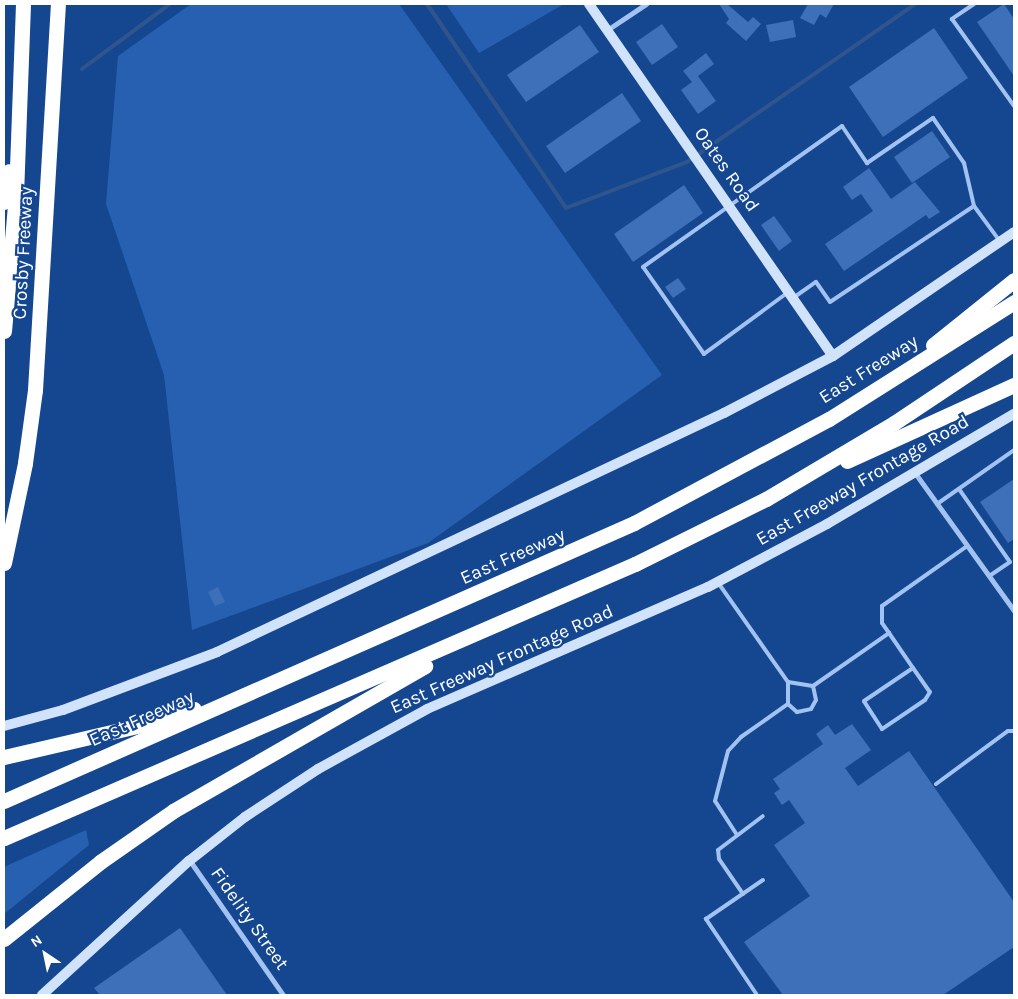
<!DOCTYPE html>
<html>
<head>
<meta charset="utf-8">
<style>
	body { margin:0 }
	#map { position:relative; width:1018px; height:999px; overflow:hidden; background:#154791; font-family:Karla,sans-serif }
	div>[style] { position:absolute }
	.green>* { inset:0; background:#2760b0 }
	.stream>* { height:4px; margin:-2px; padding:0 2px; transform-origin:2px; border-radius:2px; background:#30558c }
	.building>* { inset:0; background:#3d70b9 }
	.lane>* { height:4px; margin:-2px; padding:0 2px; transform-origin:2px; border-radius:2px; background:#a2c3f1 }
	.street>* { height:5px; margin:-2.5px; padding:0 2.5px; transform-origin:2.5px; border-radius:2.5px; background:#a2c3f1 }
	.secondary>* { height:10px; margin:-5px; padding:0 5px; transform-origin:5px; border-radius:5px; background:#d1e2fb }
	.highway>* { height:15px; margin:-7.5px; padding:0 7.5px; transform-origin:7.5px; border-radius:7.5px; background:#fff }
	span { translate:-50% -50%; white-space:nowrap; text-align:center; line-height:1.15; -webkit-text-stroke:4.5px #154791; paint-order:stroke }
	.street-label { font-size:19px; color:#fff }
	.frame { position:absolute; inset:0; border:5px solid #fff; pointer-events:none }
	.north { position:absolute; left:20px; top:929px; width:50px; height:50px; -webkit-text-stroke:4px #154791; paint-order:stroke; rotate:326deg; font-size:14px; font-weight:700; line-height:20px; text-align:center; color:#fff }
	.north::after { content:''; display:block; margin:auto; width:18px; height:22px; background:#fff; clip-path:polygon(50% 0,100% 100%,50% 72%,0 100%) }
</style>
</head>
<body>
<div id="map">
	<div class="green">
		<i style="clip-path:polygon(191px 4px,399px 4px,662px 375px,428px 543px,192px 630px,164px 375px,106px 204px,118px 56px)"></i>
		<i style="clip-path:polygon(446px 4px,564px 4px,479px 53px)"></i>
		<i style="clip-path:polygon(86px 830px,89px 845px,4px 914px,4px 867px)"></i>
	</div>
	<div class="stream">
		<i style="left:427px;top:4px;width:247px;rotate:55.7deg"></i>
		<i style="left:566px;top:208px;width:129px;rotate:-20.8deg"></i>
		<i style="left:687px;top:162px;width:277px;rotate:-34.7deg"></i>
		<i style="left:82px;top:69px;width:109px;rotate:-36.5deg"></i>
	</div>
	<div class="building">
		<i style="clip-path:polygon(719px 4px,727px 4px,748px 22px,753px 17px,761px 24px,746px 41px,726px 23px,729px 19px)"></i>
		<i style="clip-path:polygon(808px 4px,834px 4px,826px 18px,820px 14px,814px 25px,800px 18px)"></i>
		<i style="clip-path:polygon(1004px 4px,1014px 19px,1014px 76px,977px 22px)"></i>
		<i style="clip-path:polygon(793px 20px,796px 37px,770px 42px,766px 25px)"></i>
		<i style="clip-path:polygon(662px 24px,678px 47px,652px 65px,636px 42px)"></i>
		<i style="clip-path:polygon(580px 25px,599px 52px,526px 102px,507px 75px)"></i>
		<i style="clip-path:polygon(934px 28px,968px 78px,883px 137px,849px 87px)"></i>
		<i style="clip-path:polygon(706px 53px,714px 64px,698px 76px,716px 101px,698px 114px,681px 90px,692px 82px,683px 71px)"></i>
		<i style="clip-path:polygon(622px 93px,641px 121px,565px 173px,546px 146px)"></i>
		<i style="clip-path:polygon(932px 131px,950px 157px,912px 183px,894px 157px)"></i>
		<i style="clip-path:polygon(869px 168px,891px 199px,915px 182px,940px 212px,929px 219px,926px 215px,844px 271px,825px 244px,873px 211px,861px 194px,852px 200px,843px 187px)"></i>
		<i style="clip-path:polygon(684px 185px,703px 213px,633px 262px,614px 234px)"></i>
		<i style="clip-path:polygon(774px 216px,792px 241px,779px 251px,761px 225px)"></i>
		<i style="clip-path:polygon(678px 278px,686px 289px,673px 298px,665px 287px)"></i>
		<i style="clip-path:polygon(1014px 479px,1014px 539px,1008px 543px,980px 502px)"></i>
		<i style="clip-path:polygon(218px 587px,225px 602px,215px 606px,208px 592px)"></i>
		<i style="clip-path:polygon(852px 724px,871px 750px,845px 768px,858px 786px,909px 751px,1014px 902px,1014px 947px,943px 995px,783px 995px,744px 942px,810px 896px,774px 845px,805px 823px,789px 800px,782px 805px,774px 793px,780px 789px,773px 779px,823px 744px,816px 734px,828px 725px,835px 735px)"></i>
		<i style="clip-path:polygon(180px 928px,227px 995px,100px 995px,94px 988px)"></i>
	</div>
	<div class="lane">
		<i style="left:974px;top:4px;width:27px;rotate:146deg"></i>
		<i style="left:952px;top:19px;width:107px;rotate:54.5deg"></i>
		<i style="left:787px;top:293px;width:103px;rotate:143.7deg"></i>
		<i style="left:704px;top:354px;width:106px;rotate:-125deg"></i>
		<i style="left:643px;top:267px;width:244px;rotate:-35.3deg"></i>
		<i style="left:842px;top:126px;width:45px;rotate:56deg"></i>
		<i style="left:867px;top:163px;width:80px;rotate:-34.3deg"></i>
		<i style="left:933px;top:118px;width:55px;rotate:55.4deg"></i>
		<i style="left:964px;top:163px;width:44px;rotate:76.9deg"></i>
		<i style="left:793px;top:298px;width:28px;rotate:-35deg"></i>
		<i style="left:816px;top:282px;width:24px;rotate:55deg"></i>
		<i style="left:830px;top:302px;width:173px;rotate:-33.7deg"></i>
		<i style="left:974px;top:206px;width:42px;rotate:53.7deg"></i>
		<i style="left:959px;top:489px;width:89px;rotate:55.1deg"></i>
		<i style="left:1010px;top:562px;width:25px;rotate:146deg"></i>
		<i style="left:937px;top:504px;width:94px;rotate:-35deg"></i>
		<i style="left:719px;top:584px;width:120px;rotate:54.9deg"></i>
		<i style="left:788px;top:682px;width:25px;rotate:9deg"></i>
		<i style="left:813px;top:686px;width:93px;rotate:-34.9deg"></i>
		<i style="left:889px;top:633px;width:12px;rotate:-125deg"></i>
		<i style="left:882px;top:623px;width:17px;rotate:-90deg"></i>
		<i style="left:882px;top:606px;width:104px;rotate:-35.2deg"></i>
		<i style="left:889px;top:633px;width:42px;rotate:55.6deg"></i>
		<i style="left:913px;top:668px;width:29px;rotate:55deg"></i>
		<i style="left:930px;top:692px;width:9px;rotate:122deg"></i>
		<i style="left:925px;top:700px;width:52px;rotate:146deg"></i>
		<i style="left:882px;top:729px;width:33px;rotate:-123deg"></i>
		<i style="left:864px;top:701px;width:59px;rotate:-34deg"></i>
		<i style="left:788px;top:682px;width:22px;rotate:90deg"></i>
		<i style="left:788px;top:704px;width:12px;rotate:42deg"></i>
		<i style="left:797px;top:712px;width:14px;rotate:-12deg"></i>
		<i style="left:811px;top:709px;width:10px;rotate:-61deg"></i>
		<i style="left:816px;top:700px;width:14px;rotate:-102deg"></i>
		<i style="left:936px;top:784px;width:89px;rotate:-36.4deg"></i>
		<i style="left:1008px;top:731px;width:6px"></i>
		<i style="left:737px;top:835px;width:40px;rotate:-122.9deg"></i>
		<i style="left:715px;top:801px;width:52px;rotate:-75.4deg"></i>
		<i style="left:728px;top:751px;width:19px;rotate:-47deg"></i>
		<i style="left:741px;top:737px;width:57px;rotate:-35.1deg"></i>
		<i style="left:743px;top:894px;width:42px;rotate:-124.4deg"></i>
		<i style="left:719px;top:859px;width:9px;rotate:-96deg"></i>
		<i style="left:718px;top:850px;width:56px;rotate:-37.1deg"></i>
		<i style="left:757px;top:995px;width:92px;rotate:-123.9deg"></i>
		<i style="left:706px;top:919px;width:69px;rotate:-34.4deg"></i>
	</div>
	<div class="street">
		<i style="left:607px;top:30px;width:47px;rotate:-33.7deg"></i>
		<i style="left:915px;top:473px;width:170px;rotate:54.3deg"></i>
		<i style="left:190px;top:861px;width:163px;rotate:55.2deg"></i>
	</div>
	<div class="secondary">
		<i style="left:589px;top:4px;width:428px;rotate:55.3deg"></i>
		<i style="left:4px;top:726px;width:61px;rotate:-15.2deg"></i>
		<i style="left:63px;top:710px;width:165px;rotate:-20.6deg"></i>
		<i style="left:217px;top:652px;width:561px;rotate:-25.24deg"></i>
		<i style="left:724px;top:413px;width:123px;rotate:-27.6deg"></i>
		<i style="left:833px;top:356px;width:219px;rotate:-34.4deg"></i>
		<i style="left:42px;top:995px;width:199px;rotate:-42.4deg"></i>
		<i style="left:189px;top:861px;width:71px;rotate:-38.2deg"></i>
		<i style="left:245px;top:817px;width:87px;rotate:-33.3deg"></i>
		<i style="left:318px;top:769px;width:124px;rotate:-28.8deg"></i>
		<i style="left:427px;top:709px;width:306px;rotate:-23.5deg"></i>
		<i style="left:708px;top:587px;width:135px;rotate:-27.9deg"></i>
		<i style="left:827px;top:524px;width:217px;rotate:-30.5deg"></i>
	</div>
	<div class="highway">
		<i style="left:4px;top:202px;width:31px;rotate:-81deg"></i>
		<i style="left:4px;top:331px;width:137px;rotate:-85deg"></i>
		<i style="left:16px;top:195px;width:191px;rotate:-87.9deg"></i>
		<i style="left:933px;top:345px;width:104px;rotate:-38.7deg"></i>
		<i style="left:847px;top:461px;width:183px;rotate:-24.5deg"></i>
		<i style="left:4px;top:563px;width:102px;rotate:-78.1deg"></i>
		<i style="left:25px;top:463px;width:74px;rotate:-82.2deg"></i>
		<i style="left:35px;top:390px;width:387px;rotate:-86.6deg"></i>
		<i style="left:4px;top:757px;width:150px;rotate:-13.1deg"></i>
		<i style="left:150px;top:723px;width:46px;rotate:-17.7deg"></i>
		<i style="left:4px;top:801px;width:689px;rotate:-23.81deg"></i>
		<i style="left:634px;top:523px;width:221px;rotate:-28.1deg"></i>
		<i style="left:829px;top:419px;width:219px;rotate:-32.3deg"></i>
		<i style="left:4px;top:838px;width:688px;rotate:-23.47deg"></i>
		<i style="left:635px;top:564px;width:146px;rotate:-26.4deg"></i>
		<i style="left:766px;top:499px;width:149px;rotate:-30.7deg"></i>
		<i style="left:894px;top:423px;width:144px;rotate:-33.7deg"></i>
		<i style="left:4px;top:939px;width:123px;rotate:-38.7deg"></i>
		<i style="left:100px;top:862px;width:89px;rotate:-34.9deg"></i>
		<i style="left:173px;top:811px;width:291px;rotate:-29.9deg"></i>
	</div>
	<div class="street-label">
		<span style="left:726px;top:170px;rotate:55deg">Oates Road</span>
		<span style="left:24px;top:253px;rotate:-87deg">Crosby Freeway</span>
		<span style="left:869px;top:370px;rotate:-32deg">East Freeway</span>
		<span style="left:863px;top:481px;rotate:-30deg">East Freeway Frontage Road</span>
		<span style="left:513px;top:557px;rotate:-24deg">East Freeway</span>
		<span style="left:502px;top:660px;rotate:-24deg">East Freeway Frontage Road</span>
		<span style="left:142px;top:719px;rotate:-24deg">East Freeway</span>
		<span style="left:249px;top:919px;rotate:55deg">Fidelity Street</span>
	</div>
	<div class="frame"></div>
	<div class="north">N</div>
</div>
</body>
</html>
